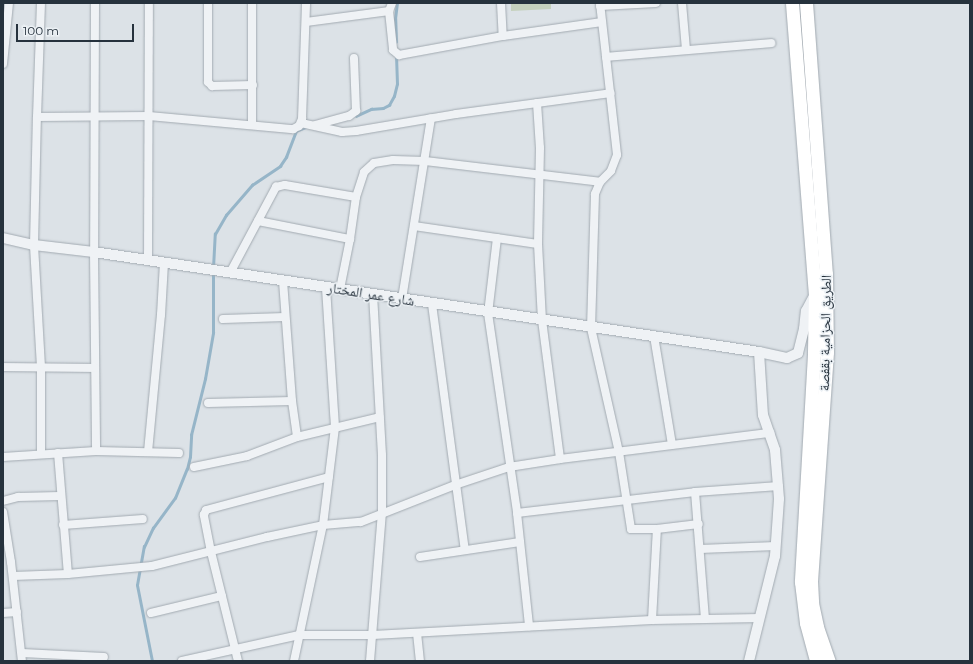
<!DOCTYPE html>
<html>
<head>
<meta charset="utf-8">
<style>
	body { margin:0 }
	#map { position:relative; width:973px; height:664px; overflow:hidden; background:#dce2e7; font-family:Montserrat,"Noto Naskh Arabic",sans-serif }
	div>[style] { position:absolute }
	.green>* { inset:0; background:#c5d1bd }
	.stream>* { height:2.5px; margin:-1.25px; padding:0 1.25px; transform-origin:1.25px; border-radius:1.25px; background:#96b5c8 }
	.roads { filter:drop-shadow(0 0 1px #a2aab1) drop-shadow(0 0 1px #a2aab1) }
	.minor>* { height:8px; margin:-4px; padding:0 4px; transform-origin:4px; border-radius:4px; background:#eff2f5 }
	.tertiary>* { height:10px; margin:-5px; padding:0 5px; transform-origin:5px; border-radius:5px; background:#eff2f5 }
	.primary>* { height:13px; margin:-6.5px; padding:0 6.5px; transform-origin:6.5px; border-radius:6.5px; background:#fff }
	span { translate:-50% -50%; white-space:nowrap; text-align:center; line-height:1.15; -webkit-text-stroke:3px #ecf1f5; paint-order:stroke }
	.street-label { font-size:14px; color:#26323d }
	.frame { position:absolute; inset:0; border:4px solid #26323d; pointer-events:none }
	.scale { position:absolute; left:16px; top:24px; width:118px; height:18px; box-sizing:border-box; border:2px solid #26323d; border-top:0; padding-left:5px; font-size:12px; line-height:14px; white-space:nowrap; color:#26323d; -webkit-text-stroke:3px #ecf1f5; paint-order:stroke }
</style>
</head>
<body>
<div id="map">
	<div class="green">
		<i style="clip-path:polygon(511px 3px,551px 3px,551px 9px,511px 11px)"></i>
	</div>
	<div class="stream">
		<i style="left:396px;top:42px;width:23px;rotate:-92deg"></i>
		<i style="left:395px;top:19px;width:16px;rotate:-83deg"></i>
		<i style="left:356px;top:116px;width:17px;rotate:-25deg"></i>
		<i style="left:371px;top:109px;width:12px;rotate:-5deg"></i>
		<i style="left:383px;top:108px;width:7px;rotate:-27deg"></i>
		<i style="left:389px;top:105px;width:10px;rotate:-61deg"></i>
		<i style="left:394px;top:96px;width:12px;rotate:-76deg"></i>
		<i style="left:397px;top:84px;width:29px;rotate:-92deg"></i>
		<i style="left:213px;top:268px;width:34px;rotate:-87deg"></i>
		<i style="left:215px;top:234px;width:22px;rotate:-60deg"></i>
		<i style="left:226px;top:215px;width:40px;rotate:-49deg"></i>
		<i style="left:252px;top:185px;width:34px;rotate:-34deg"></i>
		<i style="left:280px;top:166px;width:11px;rotate:-56deg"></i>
		<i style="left:286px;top:157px;width:28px;rotate:-69deg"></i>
		<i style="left:296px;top:131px;width:11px;rotate:-22deg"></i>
		<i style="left:152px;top:661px;width:77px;rotate:-101.2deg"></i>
		<i style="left:137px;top:585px;width:39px;rotate:-80deg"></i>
		<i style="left:144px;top:547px;width:21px;rotate:-65deg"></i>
		<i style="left:153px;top:528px;width:37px;rotate:-54deg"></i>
		<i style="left:175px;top:498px;width:31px;rotate:-68deg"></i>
		<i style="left:187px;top:469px;width:12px;rotate:-76deg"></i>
		<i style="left:190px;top:457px;width:22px;rotate:-87deg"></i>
		<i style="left:191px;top:435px;width:58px;rotate:-76deg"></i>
		<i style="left:205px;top:379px;width:47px;rotate:-80.1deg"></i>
		<i style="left:213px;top:333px;width:60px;rotate:-90deg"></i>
	</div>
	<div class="roads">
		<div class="minor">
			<i style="left:95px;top:3px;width:249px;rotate:90.2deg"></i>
			<i style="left:94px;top:252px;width:199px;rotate:89.4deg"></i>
			<i style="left:208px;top:3px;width:79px;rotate:90deg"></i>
			<i style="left:208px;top:82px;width:6px;rotate:45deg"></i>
			<i style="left:212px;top:86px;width:41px;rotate:-1.4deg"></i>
			<i style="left:252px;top:3px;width:121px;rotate:90deg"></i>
			<i style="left:501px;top:3px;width:33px;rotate:87deg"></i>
			<i style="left:503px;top:36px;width:100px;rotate:-8deg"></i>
			<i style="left:600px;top:3px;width:153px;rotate:83.6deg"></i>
			<i style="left:617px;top:155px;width:17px;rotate:111deg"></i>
			<i style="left:611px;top:171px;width:16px;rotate:135deg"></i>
			<i style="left:600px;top:182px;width:13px;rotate:113deg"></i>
			<i style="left:595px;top:194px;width:134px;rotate:91.7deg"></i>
			<i style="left:591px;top:328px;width:127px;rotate:77.3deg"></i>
			<i style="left:619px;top:452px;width:78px;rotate:81.1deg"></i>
			<i style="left:631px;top:529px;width:26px"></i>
			<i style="left:657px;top:529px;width:42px;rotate:-6.8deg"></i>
			<i style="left:682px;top:3px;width:47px;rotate:85.1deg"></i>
			<i style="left:600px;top:6px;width:56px;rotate:-3.1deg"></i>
			<i style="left:389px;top:11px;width:39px;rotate:84deg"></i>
			<i style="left:393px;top:50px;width:8px;rotate:40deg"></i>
			<i style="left:399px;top:55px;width:106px;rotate:-10.4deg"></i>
			<i style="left:306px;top:22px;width:84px;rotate:-7.5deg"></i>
			<i style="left:389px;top:11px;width:9px;rotate:-69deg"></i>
			<i style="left:606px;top:57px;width:166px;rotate:-4.8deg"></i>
			<i style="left:3px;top:64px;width:61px;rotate:-84.4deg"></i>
			<i style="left:537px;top:103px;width:45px;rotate:86.2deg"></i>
			<i style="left:540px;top:148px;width:96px;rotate:91.2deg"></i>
			<i style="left:538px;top:244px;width:76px;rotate:87deg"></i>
			<i style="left:542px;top:320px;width:140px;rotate:82.6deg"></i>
			<i style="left:37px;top:117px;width:112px;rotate:-0.5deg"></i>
			<i style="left:149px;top:116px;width:145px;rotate:5.2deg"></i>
			<i style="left:293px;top:129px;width:7px;rotate:-27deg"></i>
			<i style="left:299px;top:126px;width:8px;rotate:-67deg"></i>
			<i style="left:302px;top:119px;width:116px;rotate:-88deg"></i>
			<i style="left:301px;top:123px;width:42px;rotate:12.4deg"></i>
			<i style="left:342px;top:132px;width:14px;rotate:-4deg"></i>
			<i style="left:356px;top:131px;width:101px;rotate:-9.6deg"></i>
			<i style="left:456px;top:114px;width:156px;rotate:-7.7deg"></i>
			<i style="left:315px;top:125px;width:35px;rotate:-15deg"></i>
			<i style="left:349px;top:116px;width:9px;rotate:-36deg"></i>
			<i style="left:356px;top:111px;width:53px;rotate:-92.2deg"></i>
			<i style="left:258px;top:221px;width:94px;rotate:11.1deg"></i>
			<i style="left:414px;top:226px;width:125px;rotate:8.3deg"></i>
			<i style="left:497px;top:238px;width:76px;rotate:96.8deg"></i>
			<i style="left:488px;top:313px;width:202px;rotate:81.7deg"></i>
			<i style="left:517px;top:513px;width:114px;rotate:83.9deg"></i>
			<i style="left:148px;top:261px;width:258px;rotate:-89.8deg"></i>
			<i style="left:230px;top:273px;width:98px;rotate:-61.9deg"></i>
			<i style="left:276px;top:187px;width:9px;rotate:-13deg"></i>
			<i style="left:285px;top:185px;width:72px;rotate:9.6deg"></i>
			<i style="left:283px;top:281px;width:120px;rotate:85.7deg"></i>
			<i style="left:292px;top:401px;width:36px;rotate:82deg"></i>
			<i style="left:340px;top:289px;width:51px;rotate:-78.7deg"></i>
			<i style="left:350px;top:239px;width:42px;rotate:-81.9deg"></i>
			<i style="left:356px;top:197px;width:26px;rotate:-72deg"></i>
			<i style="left:364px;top:172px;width:13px;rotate:-42deg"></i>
			<i style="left:374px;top:163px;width:19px;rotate:-9deg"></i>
			<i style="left:393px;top:160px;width:32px;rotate:2deg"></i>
			<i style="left:425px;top:161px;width:176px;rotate:6.8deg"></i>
			<i style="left:402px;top:299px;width:183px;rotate:-80.9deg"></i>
			<i style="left:432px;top:304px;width:248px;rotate:82.4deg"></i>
			<i style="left:223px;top:319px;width:62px;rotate:-1.8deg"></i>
			<i style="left:654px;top:336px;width:110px;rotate:80.6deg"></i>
			<i style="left:3px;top:367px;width:92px;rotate:0.6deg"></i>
			<i style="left:208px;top:403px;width:84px;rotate:-1.4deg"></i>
			<i style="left:148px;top:452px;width:138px;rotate:-84.6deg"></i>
			<i style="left:161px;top:315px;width:52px;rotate:-86.7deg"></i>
			<i style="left:58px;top:453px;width:121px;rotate:85.3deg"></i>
			<i style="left:41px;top:454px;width:87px;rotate:-90deg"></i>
			<i style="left:41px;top:367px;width:122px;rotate:-93.3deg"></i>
			<i style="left:34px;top:245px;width:128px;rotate:-88.7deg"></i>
			<i style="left:37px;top:117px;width:114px;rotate:-88deg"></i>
			<i style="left:3px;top:457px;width:93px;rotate:-3.7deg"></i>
			<i style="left:96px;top:451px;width:83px;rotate:1.4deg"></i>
			<i style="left:194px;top:467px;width:54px;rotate:-11.7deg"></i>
			<i style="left:247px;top:456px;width:53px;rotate:-20.8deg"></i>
			<i style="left:297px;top:437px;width:85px;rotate:-13.5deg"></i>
			<i style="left:695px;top:492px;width:127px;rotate:85.5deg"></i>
			<i style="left:3px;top:501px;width:16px;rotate:-15deg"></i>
			<i style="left:18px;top:497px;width:42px;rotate:-1.4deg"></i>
			<i style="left:3px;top:512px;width:51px;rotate:80.9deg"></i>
			<i style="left:11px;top:562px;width:100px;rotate:83.7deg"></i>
			<i style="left:517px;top:513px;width:179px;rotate:-6.7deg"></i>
			<i style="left:695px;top:492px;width:84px;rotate:-4.1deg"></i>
			<i style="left:63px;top:525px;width:80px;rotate:-4.3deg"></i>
			<i style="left:700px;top:549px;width:76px;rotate:-2.3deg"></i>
			<i style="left:420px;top:557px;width:101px;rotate:-8.5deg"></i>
			<i style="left:13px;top:576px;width:55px;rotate:-2.1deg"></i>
			<i style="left:68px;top:574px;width:84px;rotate:-5.4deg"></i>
			<i style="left:152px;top:566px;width:119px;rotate:-14.2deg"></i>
			<i style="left:267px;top:537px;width:57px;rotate:-12.1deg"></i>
			<i style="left:323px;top:525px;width:38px;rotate:-5deg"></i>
			<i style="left:361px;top:522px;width:101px;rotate:-21.5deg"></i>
			<i style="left:455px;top:485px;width:57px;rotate:-18.4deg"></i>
			<i style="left:509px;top:467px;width:52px;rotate:-8.9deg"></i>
			<i style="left:560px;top:459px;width:212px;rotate:-7.1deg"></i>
			<i style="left:3px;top:613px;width:14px;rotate:-4deg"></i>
			<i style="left:151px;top:613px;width:73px;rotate:-13.5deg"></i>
			<i style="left:652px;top:620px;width:91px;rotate:-86.9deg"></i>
			<i style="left:417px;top:633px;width:28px;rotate:84deg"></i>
			<i style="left:22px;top:653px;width:82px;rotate:2.8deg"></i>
			<i style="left:182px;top:661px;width:120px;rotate:-12.5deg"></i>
			<i style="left:299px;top:635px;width:74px"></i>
			<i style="left:373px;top:635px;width:279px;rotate:-3.1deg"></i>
			<i style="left:652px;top:620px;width:108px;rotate:-1.1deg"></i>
			<i style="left:238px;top:661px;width:112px;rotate:-103.9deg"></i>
			<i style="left:211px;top:552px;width:38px;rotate:-101deg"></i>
			<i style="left:204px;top:515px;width:5px;rotate:-68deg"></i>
			<i style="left:206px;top:510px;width:127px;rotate:-15deg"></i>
			<i style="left:294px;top:661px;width:139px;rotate:-78deg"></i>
			<i style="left:323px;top:525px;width:99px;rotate:-83deg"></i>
			<i style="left:335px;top:427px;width:140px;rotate:-93.7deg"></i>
			<i style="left:370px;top:661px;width:148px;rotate:-85.4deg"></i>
			<i style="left:382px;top:513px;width:58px;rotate:-90deg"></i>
			<i style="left:382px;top:455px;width:161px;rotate:-93.2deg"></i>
		</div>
		<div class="tertiary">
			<i style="left:3px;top:238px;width:32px;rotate:13deg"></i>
			<i style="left:34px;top:245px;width:60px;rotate:6.7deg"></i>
			<i style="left:94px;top:252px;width:672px;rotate:8.55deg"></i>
			<i style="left:759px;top:352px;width:63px;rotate:86.4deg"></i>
			<i style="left:763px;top:415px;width:37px;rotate:71deg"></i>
			<i style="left:775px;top:450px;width:49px;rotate:85.3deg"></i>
			<i style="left:779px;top:499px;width:57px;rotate:94deg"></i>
			<i style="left:775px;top:556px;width:108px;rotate:103.9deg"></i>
			<i style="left:759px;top:352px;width:29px;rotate:12deg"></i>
			<i style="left:787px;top:358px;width:12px;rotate:-24deg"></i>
			<i style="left:798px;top:353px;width:25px;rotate:-76deg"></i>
			<i style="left:804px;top:329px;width:18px;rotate:-84deg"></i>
			<i style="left:806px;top:311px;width:19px;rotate:-62deg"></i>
		</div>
		<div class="primary">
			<i style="left:792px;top:3px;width:292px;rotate:85.5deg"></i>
			<i style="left:815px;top:294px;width:60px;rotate:91deg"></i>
			<i style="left:814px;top:354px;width:228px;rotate:93.3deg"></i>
			<i style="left:801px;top:582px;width:41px;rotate:83deg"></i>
			<i style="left:806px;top:623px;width:39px;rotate:75deg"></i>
			<i style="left:806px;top:3px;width:272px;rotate:85.8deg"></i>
			<i style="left:826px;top:274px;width:78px;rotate:89.3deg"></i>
			<i style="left:827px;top:352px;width:230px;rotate:94deg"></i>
			<i style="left:811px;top:581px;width:22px;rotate:87deg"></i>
			<i style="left:812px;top:603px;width:25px;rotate:78deg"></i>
			<i style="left:817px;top:627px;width:36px;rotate:71deg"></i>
		</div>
	</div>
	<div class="street-label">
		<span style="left:371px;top:294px;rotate:9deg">شارع عمر المختار</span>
		<span style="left:825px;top:333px;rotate:-89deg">الطريق الحزامية بقفصة</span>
	</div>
	<div class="frame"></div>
	<div class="scale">100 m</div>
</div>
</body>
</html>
